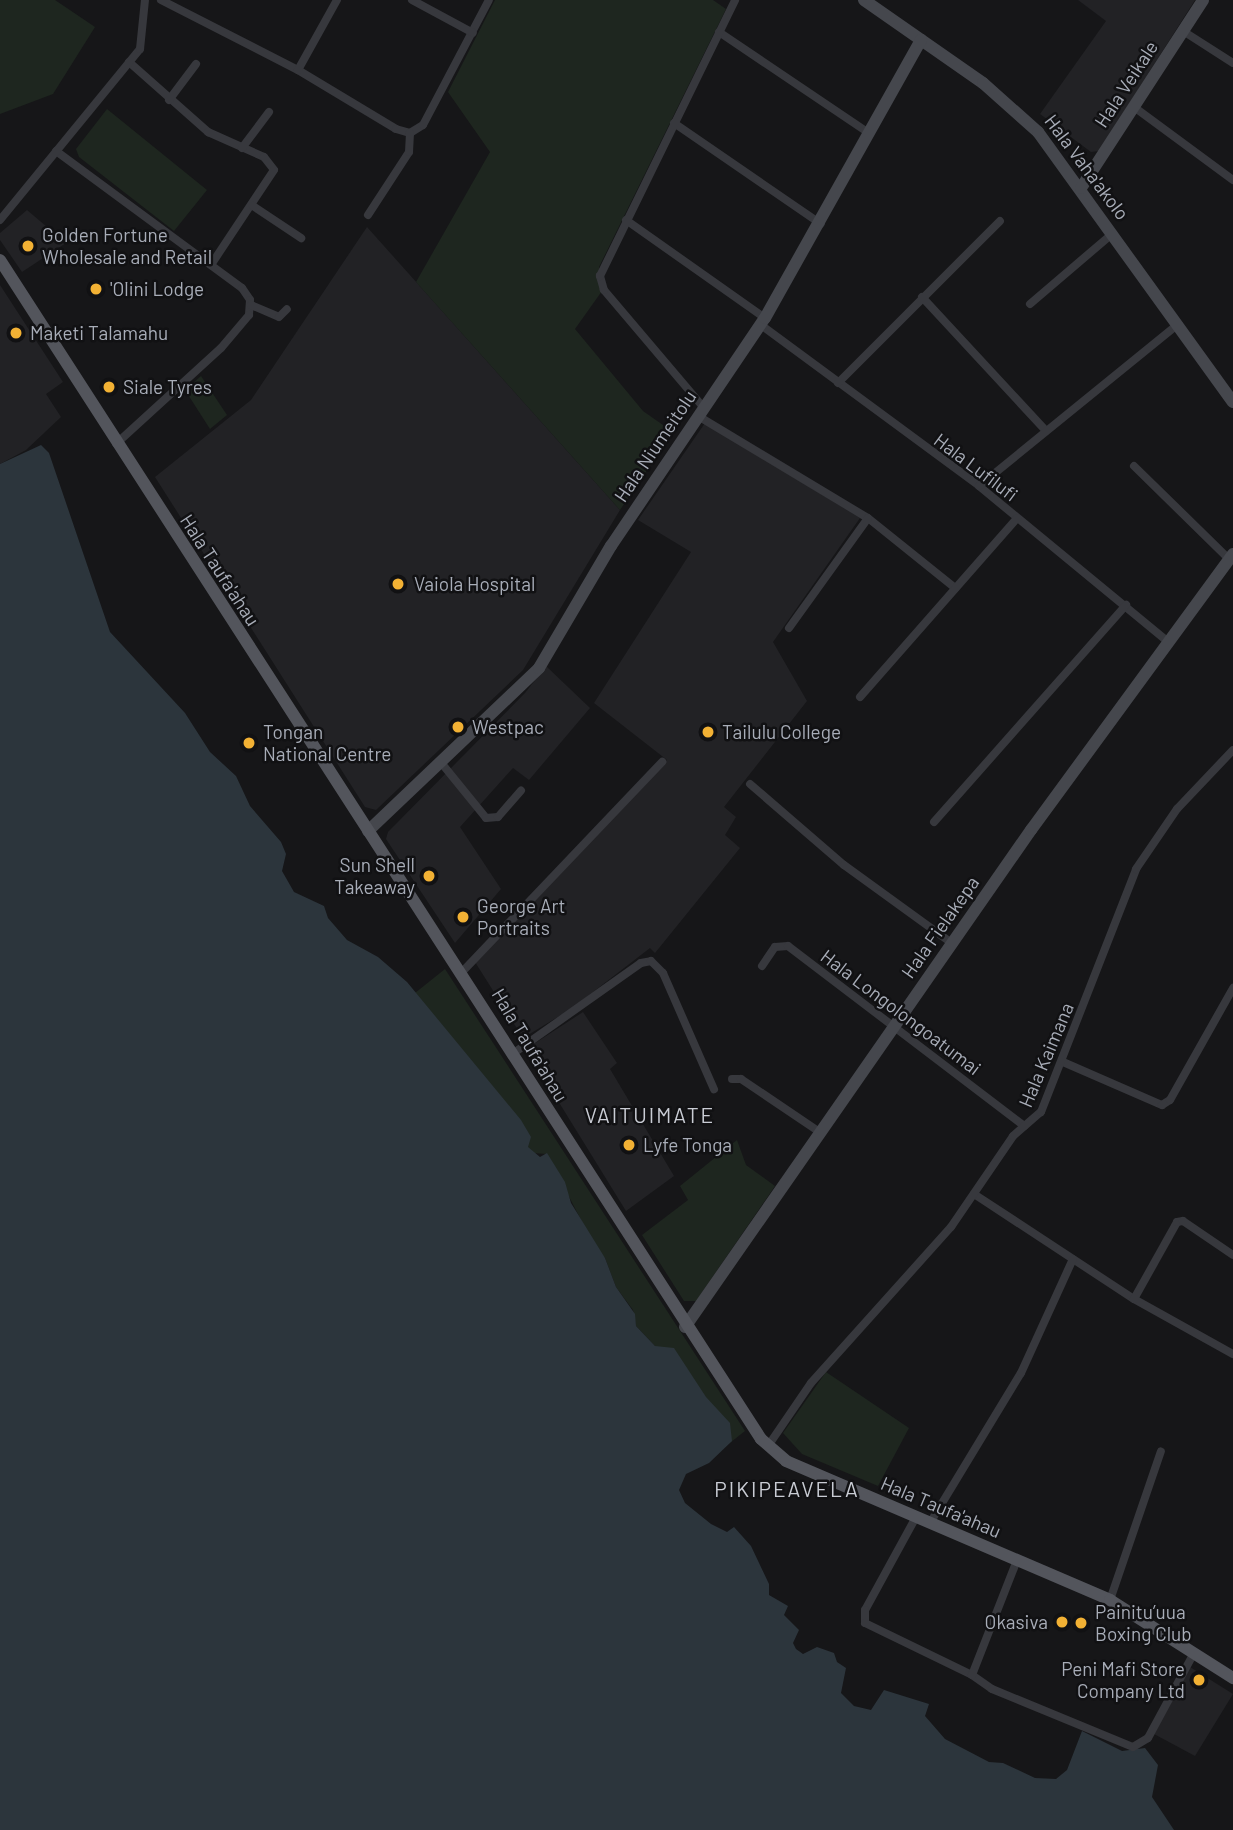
<!DOCTYPE html>
<html>
<head>
<meta charset="utf-8">
<style>
	body { margin:0 }
	#map { position:relative; width:1233px; height:1830px; overflow:hidden; background:#161618; font-family:Barlow,sans-serif }
	div>[style] { position:absolute }
	.built>* { inset:0; background:#222225 }
	.green>* { inset:0; background:#1e261f }
	.water>* { inset:0; background:#2c353c }
	.street>* { height:8px; margin:-4px; padding:0 4px; transform-origin:4px; border-radius:4px; background:#37383d }
	.secondary>* { height:12px; margin:-6px; padding:0 6px; transform-origin:6px; border-radius:6px; background:#45474d }
	.primary>* { height:12px; margin:-6px; padding:0 6px; transform-origin:6px; border-radius:6px; background:#53555c }
	.dots>* { width:19px; height:19px; translate:-50% -50%; box-sizing:border-box; border:4px solid #111113; border-radius:50% }
	span { translate:-50% -50%; white-space:nowrap; text-align:center; line-height:1.15; -webkit-text-stroke:5px #111113; paint-order:stroke }
	.street-label { font-size:19px; color:#a8adb8 }
	.poi-label { font-size:19px; color:#a8adb8 }
	.left { translate:0 -50%; text-align:left }
	.right { translate:-100% -50%; text-align:right }
	.neighbourhood-label { font-size:21px; color:#c9ccd4; letter-spacing:2px }
</style>
</head>
<body>
<div id="map">
	<div class="built">
		<i style="clip-path:polygon(1078px 0,1195px 0,1099px 151px,1091px 152px,1040px 114px,1106px 21px)"></i>
		<i style="clip-path:polygon(27px 210px,66px 243px,22px 272px,0 240px,0 233px)"></i>
		<i style="clip-path:polygon(367px 227px,620px 510px,523px 670px,376px 810px,365px 807px,155px 477px,251px 400px)"></i>
		<i style="clip-path:polygon(0 285px,63px 382px,46px 394px,61px 417px,26px 450px,0 464px)"></i>
		<i style="clip-path:polygon(705px 423px,860px 518px,773px 642px,807px 701px,724px 807px,736px 817px,725px 835px,740px 848px,655px 953px,650px 948px,571px 1009px,523px 1038px,475px 962px,667px 760px,594px 703px,691px 552px,638px 520px)"></i>
		<i style="clip-path:polygon(546px 666px,590px 708px,529px 780px,513px 768px,460px 827px,501px 889px,455px 943px,386px 839px,388px 832px,525px 693px)"></i>
		<i style="clip-path:polygon(583px 1012px,617px 1063px,610px 1069px,674px 1176px,626px 1211px,526px 1049px)"></i>
		<i style="clip-path:polygon(1190px 1667px,1233px 1694px,1195px 1756px,1154px 1734px)"></i>
	</div>
	<div class="green">
		<i style="clip-path:polygon(0 0,55px 0,95px 27px,53px 94px,0 114px)"></i>
		<i style="clip-path:polygon(495px 0,713px 0,726px 9px,599px 267px,602px 291px,575px 329px,643px 411px,673px 432px,620px 510px,416px 282px,490px 152px,448px 92px)"></i>
		<i style="clip-path:polygon(107px 109px,207px 190px,174px 231px,79px 157px,76px 149px)"></i>
		<i style="clip-path:polygon(201px 376px,227px 415px,210px 429px,185px 390px)"></i>
		<i style="clip-path:polygon(445px 969px,745px 1431px,726px 1446px,715px 1452px,655px 1346px,636px 1326px,633px 1310px,616px 1287px,605px 1258px,594px 1245px,547px 1154px,532px 1153px,527px 1147px,530px 1138px,415px 993px)"></i>
		<i style="clip-path:polygon(737px 1140px,746px 1165px,775px 1186px,696px 1301px,684px 1301px,642px 1235px,688px 1200px,680px 1186px)"></i>
		<i style="clip-path:polygon(826px 1372px,909px 1428px,878px 1486px,802px 1454px,783px 1433px)"></i>
	</div>
	<div class="water">
		<i style="clip-path:polygon(41px 445px,49px 453px,110px 632px,185px 713px,210px 752px,236px 776px,250px 806px,281px 842px,286px 854px,282px 871px,294px 892px,324px 906px,328px 918px,347px 940px,378px 957px,407px 982px,521px 1120px,531px 1137px,528px 1147px,540px 1157px,547px 1153px,565px 1182px,571px 1203px,605px 1258px,616px 1287px,635px 1314px,636px 1326px,655px 1346px,674px 1348px,706px 1397px,730px 1423px,732px 1441px,709px 1463px,686px 1474px,679px 1490px,685px 1503px,711px 1524px,727px 1532px,734px 1527px,751px 1546px,769px 1584px,769px 1595px,788px 1606px,784px 1615px,799px 1630px,793px 1643px,796px 1649px,803px 1654px,817px 1647px,834px 1653px,837px 1662px,846px 1668px,841px 1693px,854px 1706px,871px 1710px,884px 1690px,929px 1704px,925px 1716px,945px 1739px,989px 1762px,1003px 1763px,1035px 1778px,1056px 1779px,1067px 1770px,1082px 1731px,1122px 1751px,1145px 1748px,1158px 1765px,1152px 1797px,1174px 1830px,0 1830px,0 464px)"></i>
	</div>
	<div class="street">
		<i style="left:161px;top:0;width:154px;rotate:27.1deg"></i>
		<i style="left:298px;top:70px;width:114px;rotate:31deg"></i>
		<i style="left:396px;top:129px;width:15px;rotate:16deg"></i>
		<i style="left:410px;top:133px;width:15px;rotate:-32deg"></i>
		<i style="left:423px;top:125px;width:141px;rotate:-62.2deg"></i>
		<i style="left:412px;top:0;width:69px;rotate:28.4deg"></i>
		<i style="left:1183px;top:31px;width:59px;rotate:32.6deg"></i>
		<i style="left:719px;top:32px;width:182px;rotate:34deg"></i>
		<i style="left:129px;top:62px;width:106px;rotate:41.5deg"></i>
		<i style="left:208px;top:132px;width:61px;rotate:24.1deg"></i>
		<i style="left:264px;top:157px;width:16px;rotate:52deg"></i>
		<i style="left:274px;top:170px;width:114px;rotate:123.6deg"></i>
		<i style="left:298px;top:70px;width:80px;rotate:-60.9deg"></i>
		<i style="left:169px;top:100px;width:45px;rotate:-53.1deg"></i>
		<i style="left:1134px;top:107px;width:123px;rotate:36.4deg"></i>
		<i style="left:674px;top:123px;width:178px;rotate:34.5deg"></i>
		<i style="left:242px;top:148px;width:45px;rotate:-53.1deg"></i>
		<i style="left:56px;top:151px;width:231px;rotate:36.4deg"></i>
		<i style="left:242px;top:288px;width:14px;rotate:56deg"></i>
		<i style="left:250px;top:300px;width:15px;rotate:94deg"></i>
		<i style="left:249px;top:315px;width:43px;rotate:130.3deg"></i>
		<i style="left:221px;top:348px;width:142px;rotate:137.6deg"></i>
		<i style="left:253px;top:206px;width:58px;rotate:33.7deg"></i>
		<i style="left:368px;top:215px;width:75px;rotate:-56.9deg"></i>
		<i style="left:409px;top:152px;width:19px;rotate:-87deg"></i>
		<i style="left:0;top:220px;width:221px;rotate:-50.7deg"></i>
		<i style="left:140px;top:49px;width:49px;rotate:-84.2deg"></i>
		<i style="left:626px;top:220px;width:170px;rotate:35.2deg"></i>
		<i style="left:922px;top:297px;width:181px;rotate:47.2deg"></i>
		<i style="left:1030px;top:304px;width:109px;rotate:-40.5deg"></i>
		<i style="left:251px;top:305px;width:30px;rotate:23deg"></i>
		<i style="left:279px;top:317px;width:11px;rotate:-45deg"></i>
		<i style="left:761px;top:325px;width:271px;rotate:36.4deg"></i>
		<i style="left:979px;top:486px;width:244px;rotate:39.5deg"></i>
		<i style="left:838px;top:383px;width:229px;rotate:-45deg"></i>
		<i style="left:704px;top:408px;width:155px;rotate:-130.3deg"></i>
		<i style="left:604px;top:290px;width:15px;rotate:-106deg"></i>
		<i style="left:600px;top:276px;width:307px;rotate:-63.9deg"></i>
		<i style="left:698px;top:416px;width:198px;rotate:31deg"></i>
		<i style="left:868px;top:518px;width:112px;rotate:38.8deg"></i>
		<i style="left:1134px;top:466px;width:133px;rotate:44.4deg"></i>
		<i style="left:979px;top:486px;width:257px;rotate:-39.1deg"></i>
		<i style="left:789px;top:628px;width:135px;rotate:-54.3deg"></i>
		<i style="left:860px;top:697px;width:238px;rotate:-48.7deg"></i>
		<i style="left:443px;top:765px;width:68px;rotate:50.9deg"></i>
		<i style="left:486px;top:818px;width:12px;rotate:-5deg"></i>
		<i style="left:498px;top:817px;width:35px;rotate:-49deg"></i>
		<i style="left:750px;top:784px;width:124px;rotate:40.8deg"></i>
		<i style="left:844px;top:865px;width:135px;rotate:35.9deg"></i>
		<i style="left:934px;top:822px;width:290px;rotate:-48.5deg"></i>
		<i style="left:762px;top:966px;width:23px;rotate:-56deg"></i>
		<i style="left:775px;top:947px;width:13px;rotate:-4deg"></i>
		<i style="left:788px;top:946px;width:297px;rotate:37.3deg"></i>
		<i style="left:463px;top:971px;width:289px;rotate:-46.4deg"></i>
		<i style="left:511px;top:1055px;width:159px;rotate:-35.3deg"></i>
		<i style="left:641px;top:963px;width:10px;rotate:-11deg"></i>
		<i style="left:651px;top:961px;width:17px;rotate:45deg"></i>
		<i style="left:663px;top:973px;width:127px;rotate:66.3deg"></i>
		<i style="left:1063px;top:1062px;width:108px;rotate:23.5deg"></i>
		<i style="left:1162px;top:1105px;width:9px;rotate:-32deg"></i>
		<i style="left:1170px;top:1100px;width:129px;rotate:-60.6deg"></i>
		<i style="left:732px;top:1079px;width:9px"></i>
		<i style="left:741px;top:1079px;width:97px;rotate:34deg"></i>
		<i style="left:974px;top:1194px;width:191px;rotate:33.3deg"></i>
		<i style="left:1134px;top:1299px;width:113px;rotate:29.1deg"></i>
		<i style="left:1134px;top:1299px;width:88px;rotate:-60.8deg"></i>
		<i style="left:1177px;top:1222px;width:6px;rotate:-9deg"></i>
		<i style="left:1183px;top:1221px;width:60px;rotate:34.2deg"></i>
		<i style="left:768px;top:1446px;width:76px;rotate:-55.7deg"></i>
		<i style="left:811px;top:1383px;width:210px;rotate:-48.1deg"></i>
		<i style="left:951px;top:1227px;width:110px;rotate:-55.7deg"></i>
		<i style="left:1013px;top:1136px;width:37px;rotate:-41deg"></i>
		<i style="left:1041px;top:1112px;width:261px;rotate:-68.6deg"></i>
		<i style="left:1136px;top:869px;width:73px;rotate:-55.7deg"></i>
		<i style="left:1177px;top:809px;width:81px;rotate:-46.5deg"></i>
		<i style="left:916px;top:1517px;width:106px;rotate:118.7deg"></i>
		<i style="left:865px;top:1610px;width:13px;rotate:90deg"></i>
		<i style="left:865px;top:1623px;width:119px;rotate:25.9deg"></i>
		<i style="left:972px;top:1675px;width:24px;rotate:35deg"></i>
		<i style="left:992px;top:1689px;width:152px;rotate:22.4deg"></i>
		<i style="left:1133px;top:1747px;width:17px;rotate:-31deg"></i>
		<i style="left:1148px;top:1738px;width:97px;rotate:-61.6deg"></i>
		<i style="left:930px;top:1523px;width:175px;rotate:-58.8deg"></i>
		<i style="left:1021px;top:1373px;width:125px;rotate:-65.5deg"></i>
		<i style="left:1110px;top:1600px;width:157px;rotate:-71.1deg"></i>
		<i style="left:972px;top:1675px;width:123px;rotate:-68.6deg"></i>
	</div>
	<div class="secondary">
		<i style="left:864px;top:0;width:145px;rotate:34.9deg"></i>
		<i style="left:983px;top:83px;width:74px;rotate:41.7deg"></i>
		<i style="left:1038px;top:132px;width:333px;rotate:54.2deg"></i>
		<i style="left:1081px;top:188px;width:224px;rotate:-57deg"></i>
		<i style="left:368px;top:831px;width:236px;rotate:-43.6deg"></i>
		<i style="left:539px;top:668px;width:142px;rotate:-59.5deg"></i>
		<i style="left:611px;top:546px;width:275px;rotate:-56deg"></i>
		<i style="left:765px;top:318px;width:319px;rotate:-60.7deg"></i>
		<i style="left:685px;top:1327px;width:606px;rotate:-55.16deg"></i>
		<i style="left:1031px;top:830px;width:342px;rotate:-53.8deg"></i>
	</div>
	<div class="primary">
		<i style="left:0;top:260px;width:1403px;rotate:57.16deg"></i>
		<i style="left:761px;top:1439px;width:33px;rotate:41deg"></i>
		<i style="left:786px;top:1461px;width:353px;rotate:23.2deg"></i>
		<i style="left:1110px;top:1600px;width:146px;rotate:32.4deg"></i>
	</div>
	<div class="dots">
		<i style="left:28px;top:246px;background:#f2b134"></i>
		<i style="left:96px;top:289px;background:#f2b134"></i>
		<i style="left:16px;top:333px;background:#f2b134"></i>
		<i style="left:109px;top:387px;background:#f2b134"></i>
		<i style="left:398px;top:584px;background:#f2b134"></i>
		<i style="left:458px;top:727px;background:#f2b134"></i>
		<i style="left:708px;top:732px;background:#f2b134"></i>
		<i style="left:249px;top:743px;background:#f2b134"></i>
		<i style="left:429px;top:876px;background:#f2b134"></i>
		<i style="left:463px;top:917px;background:#f2b134"></i>
		<i style="left:629px;top:1145px;background:#f2b134"></i>
		<i style="left:1062px;top:1622px;background:#f2b134"></i>
		<i style="left:1081px;top:1623px;background:#f2b134"></i>
		<i style="left:1199px;top:1680px;background:#f2b134"></i>
	</div>
	<div class="street-label">
		<span style="left:1126px;top:84px;rotate:-57deg">Hala Veikale</span>
		<span style="left:1087px;top:167px;rotate:53deg">Hala Vaha'akolo</span>
		<span style="left:655px;top:446px;rotate:-56deg">Hala Niumeitolu</span>
		<span style="left:976px;top:467px;rotate:37deg">Hala Lufilufi</span>
		<span style="left:220px;top:570px;rotate:57deg">Hala Taufa'ahau</span>
		<span style="left:940px;top:927px;rotate:-55deg">Hala Fielakepa</span>
		<span style="left:901px;top:1012px;rotate:37deg">Hala Longolongoatumai</span>
		<span style="left:530px;top:1045px;rotate:59deg">Hala Taufa'ahau</span>
		<span style="left:1046px;top:1055px;rotate:-67deg">Hala Kaimana</span>
		<span style="left:941px;top:1507px;rotate:23deg">Hala Taufa'ahau</span>
	</div>
	<div class="poi-label">
		<span class="left" style="left:42px;top:246px">Golden Fortune<br>Wholesale and Retail</span>
		<span class="left" style="left:110px;top:289px">'Olini Lodge</span>
		<span class="left" style="left:30px;top:333px">Maketi Talamahu</span>
		<span class="left" style="left:123px;top:387px">Siale Tyres</span>
		<span class="left" style="left:414px;top:584px">Vaiola Hospital</span>
		<span class="left" style="left:472px;top:727px">Westpac</span>
		<span class="left" style="left:263px;top:743px">Tongan<br>National Centre</span>
		<span class="left" style="left:722px;top:732px">Tailulu College</span>
		<span class="right" style="left:415px;top:876px">Sun Shell<br>Takeaway</span>
		<span class="left" style="left:477px;top:917px">George Art<br>Portraits</span>
		<span class="left" style="left:643px;top:1145px">Lyfe Tonga</span>
		<span class="left" style="left:1095px;top:1623px">Painitu’uua<br>Boxing Club</span>
		<span class="right" style="left:1048px;top:1622px">Okasiva</span>
		<span class="right" style="left:1185px;top:1680px">Peni Mafi Store<br>Company Ltd</span>
	</div>
	<div class="neighbourhood-label">
		<span style="left:650px;top:1115px">VAITUIMATE</span>
		<span style="left:787px;top:1489px">PIKIPEAVELA</span>
	</div>
</div>
</body>
</html>
